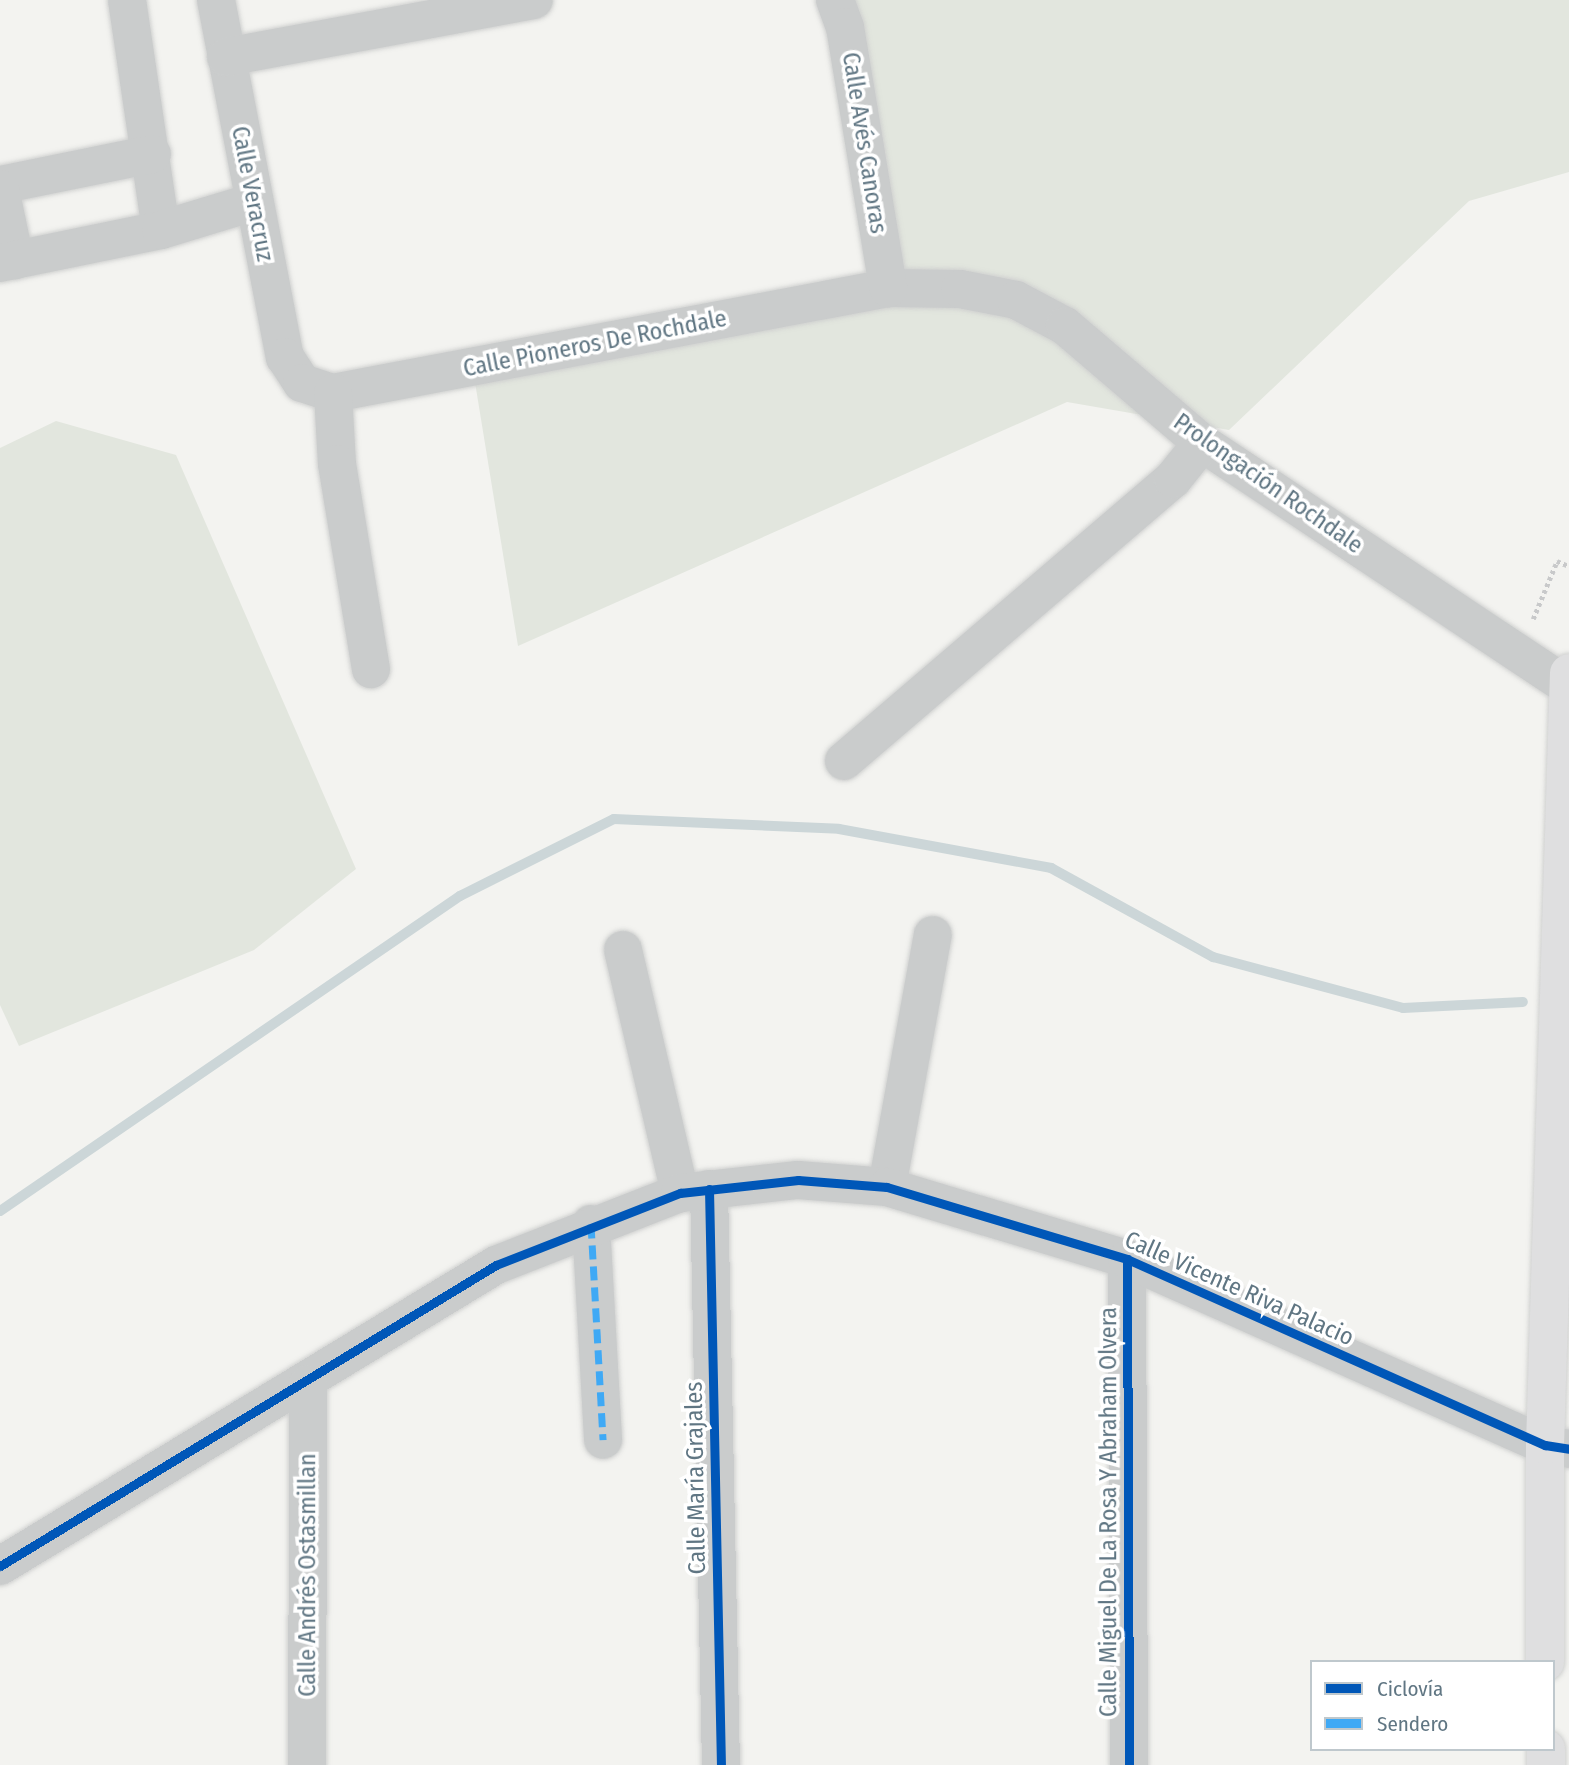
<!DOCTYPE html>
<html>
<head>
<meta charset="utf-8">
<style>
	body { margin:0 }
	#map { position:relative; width:1569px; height:1765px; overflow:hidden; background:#f3f3f0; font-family:"Fira Sans Condensed",sans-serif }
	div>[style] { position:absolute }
	.green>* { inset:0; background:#e2e6de }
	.stream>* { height:10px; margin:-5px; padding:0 5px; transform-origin:5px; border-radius:5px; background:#ccd6d8 }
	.path>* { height:4.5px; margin-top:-2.25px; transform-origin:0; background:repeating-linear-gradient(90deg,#c8c9ca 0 3.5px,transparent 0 7px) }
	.roads { filter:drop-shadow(0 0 2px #d0d1d0) drop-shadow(0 0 2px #d0d1d0) }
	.minor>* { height:38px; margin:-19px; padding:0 19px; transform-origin:19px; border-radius:19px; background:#cacccc }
	.major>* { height:38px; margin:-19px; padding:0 19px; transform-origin:19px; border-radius:19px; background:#dfdfe0 }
	.quiet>* { height:7px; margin-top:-3.5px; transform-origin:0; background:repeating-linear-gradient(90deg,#3fa9f5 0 14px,transparent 0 21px) }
	.cycleway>* { height:9px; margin:-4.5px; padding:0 4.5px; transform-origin:4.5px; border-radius:4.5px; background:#0057b8 }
	span { translate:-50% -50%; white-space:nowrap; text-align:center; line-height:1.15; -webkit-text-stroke:7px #fff; paint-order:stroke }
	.street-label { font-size:24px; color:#607683 }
	.legend { position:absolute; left:1310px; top:1660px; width:245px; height:91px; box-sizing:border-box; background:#fff; border:2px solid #bfc8cd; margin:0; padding:9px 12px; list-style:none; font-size:21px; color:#607683 }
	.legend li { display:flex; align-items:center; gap:14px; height:35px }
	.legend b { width:35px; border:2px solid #bfc8cd }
</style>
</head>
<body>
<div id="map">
	<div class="green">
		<i style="clip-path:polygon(825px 0,1569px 0,1569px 172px,1469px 201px,1229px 430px,1067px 402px,518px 646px,472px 364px,872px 278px)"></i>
		<i style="clip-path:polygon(56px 421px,176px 455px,356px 869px,254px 950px,19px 1046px,0 1005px,0 448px)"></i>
	</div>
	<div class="stream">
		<i style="left:0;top:1211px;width:558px;rotate:-34.4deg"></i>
		<i style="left:460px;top:896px;width:172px;rotate:-26.6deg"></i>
		<i style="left:614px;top:819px;width:225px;rotate:2.5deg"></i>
		<i style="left:839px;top:829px;width:216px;rotate:10.4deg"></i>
		<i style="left:1051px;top:868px;width:185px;rotate:28.8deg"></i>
		<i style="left:1213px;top:957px;width:197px;rotate:15deg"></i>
		<i style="left:1403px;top:1008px;width:120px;rotate:-2.9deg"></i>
	</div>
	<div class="path">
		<i style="left:1533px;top:619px;width:63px;rotate:-67.5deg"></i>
		<i style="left:1557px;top:561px;width:13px;rotate:23deg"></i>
	</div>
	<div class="roads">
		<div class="minor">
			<i style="left:127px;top:0;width:232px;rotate:81.6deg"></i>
			<i style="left:216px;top:0;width:364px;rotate:79.1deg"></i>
			<i style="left:285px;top:357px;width:31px;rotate:57deg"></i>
			<i style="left:302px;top:383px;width:33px;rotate:18deg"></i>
			<i style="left:333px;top:393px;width:565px;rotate:-10.71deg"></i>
			<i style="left:888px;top:288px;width:72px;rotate:0.8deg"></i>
			<i style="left:960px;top:289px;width:57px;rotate:11.1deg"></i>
			<i style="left:1016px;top:300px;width:55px;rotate:28deg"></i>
			<i style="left:1065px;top:326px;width:180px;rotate:40.5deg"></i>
			<i style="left:1202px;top:443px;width:441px;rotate:33.6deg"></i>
			<i style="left:835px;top:0;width:29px;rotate:70deg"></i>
			<i style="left:845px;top:27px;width:265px;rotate:80.6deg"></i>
			<i style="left:226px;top:57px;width:313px;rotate:-10.5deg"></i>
			<i style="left:0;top:185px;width:155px;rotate:-11.5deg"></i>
			<i style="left:0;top:189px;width:73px;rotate:78.1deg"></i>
			<i style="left:0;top:263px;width:164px;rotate:-11.6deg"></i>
			<i style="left:161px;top:230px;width:96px;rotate:-16.9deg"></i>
			<i style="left:333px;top:393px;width:71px;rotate:86.8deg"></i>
			<i style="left:337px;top:464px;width:208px;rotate:80.6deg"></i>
			<i style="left:844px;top:761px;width:433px;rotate:-40.6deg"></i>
			<i style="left:1173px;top:479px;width:46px;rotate:-51.1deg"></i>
			<i style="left:623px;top:950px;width:250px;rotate:76.8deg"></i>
			<i style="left:887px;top:1187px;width:256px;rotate:-79.7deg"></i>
			<i style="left:709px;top:1189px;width:576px;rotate:88.81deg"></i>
			<i style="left:591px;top:1224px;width:216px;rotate:86.8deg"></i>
			<i style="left:1127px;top:1259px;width:506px;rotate:89.77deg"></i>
			<i style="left:0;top:1566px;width:580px;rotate:-31.25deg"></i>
			<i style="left:496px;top:1265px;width:198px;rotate:-21.4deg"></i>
			<i style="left:680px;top:1193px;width:119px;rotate:-6.3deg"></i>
			<i style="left:798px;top:1180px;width:89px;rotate:4.5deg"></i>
			<i style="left:887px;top:1187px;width:251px;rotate:16.7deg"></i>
			<i style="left:1127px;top:1259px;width:458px;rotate:24deg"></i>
			<i style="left:1545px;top:1445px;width:24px;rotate:9deg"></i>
			<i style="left:307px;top:1765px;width:381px;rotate:-89.8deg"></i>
		</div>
		<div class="major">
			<i style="left:1545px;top:1662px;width:217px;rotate:-90deg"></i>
			<i style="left:1545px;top:1445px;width:772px;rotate:-88.22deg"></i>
			<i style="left:1546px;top:1749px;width:16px;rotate:90deg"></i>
		</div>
	</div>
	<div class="quiet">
		<i style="left:591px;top:1224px;width:216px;rotate:86.8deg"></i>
	</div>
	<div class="cycleway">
		<i style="left:709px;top:1189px;width:576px;rotate:88.81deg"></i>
		<i style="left:1127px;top:1259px;width:506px;rotate:89.77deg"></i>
		<i style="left:0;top:1566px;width:580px;rotate:-31.25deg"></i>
		<i style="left:496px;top:1265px;width:198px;rotate:-21.4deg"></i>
		<i style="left:680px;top:1193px;width:119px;rotate:-6.3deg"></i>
		<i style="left:798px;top:1180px;width:89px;rotate:4.5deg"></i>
		<i style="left:887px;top:1187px;width:251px;rotate:16.7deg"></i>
		<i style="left:1127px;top:1259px;width:458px;rotate:24deg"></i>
		<i style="left:1545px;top:1445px;width:24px;rotate:9deg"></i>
	</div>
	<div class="street-label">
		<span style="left:864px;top:143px;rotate:81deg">Calle Avés Canoras</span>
		<span style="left:252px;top:194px;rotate:79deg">Calle Veracruz</span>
		<span style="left:595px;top:344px;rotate:-11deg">Calle Pioneros De Rochdale</span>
		<span style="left:1268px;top:484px;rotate:35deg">Prolongación Rochdale</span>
		<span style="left:1239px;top:1289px;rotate:24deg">Calle Vicente Riva Palacio</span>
		<span style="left:696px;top:1478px;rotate:-91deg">Calle María Grajales</span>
		<span style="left:1109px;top:1512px;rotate:-90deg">Calle Miguel De La Rosa Y Abraham Olvera</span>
		<span style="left:308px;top:1575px;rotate:-90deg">Calle Andrés Ostasmillan</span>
	</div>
	<ul class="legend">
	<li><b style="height:9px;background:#0057b8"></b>Ciclovía</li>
	<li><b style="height:9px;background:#3fa9f5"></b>Sendero</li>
	</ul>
</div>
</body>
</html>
